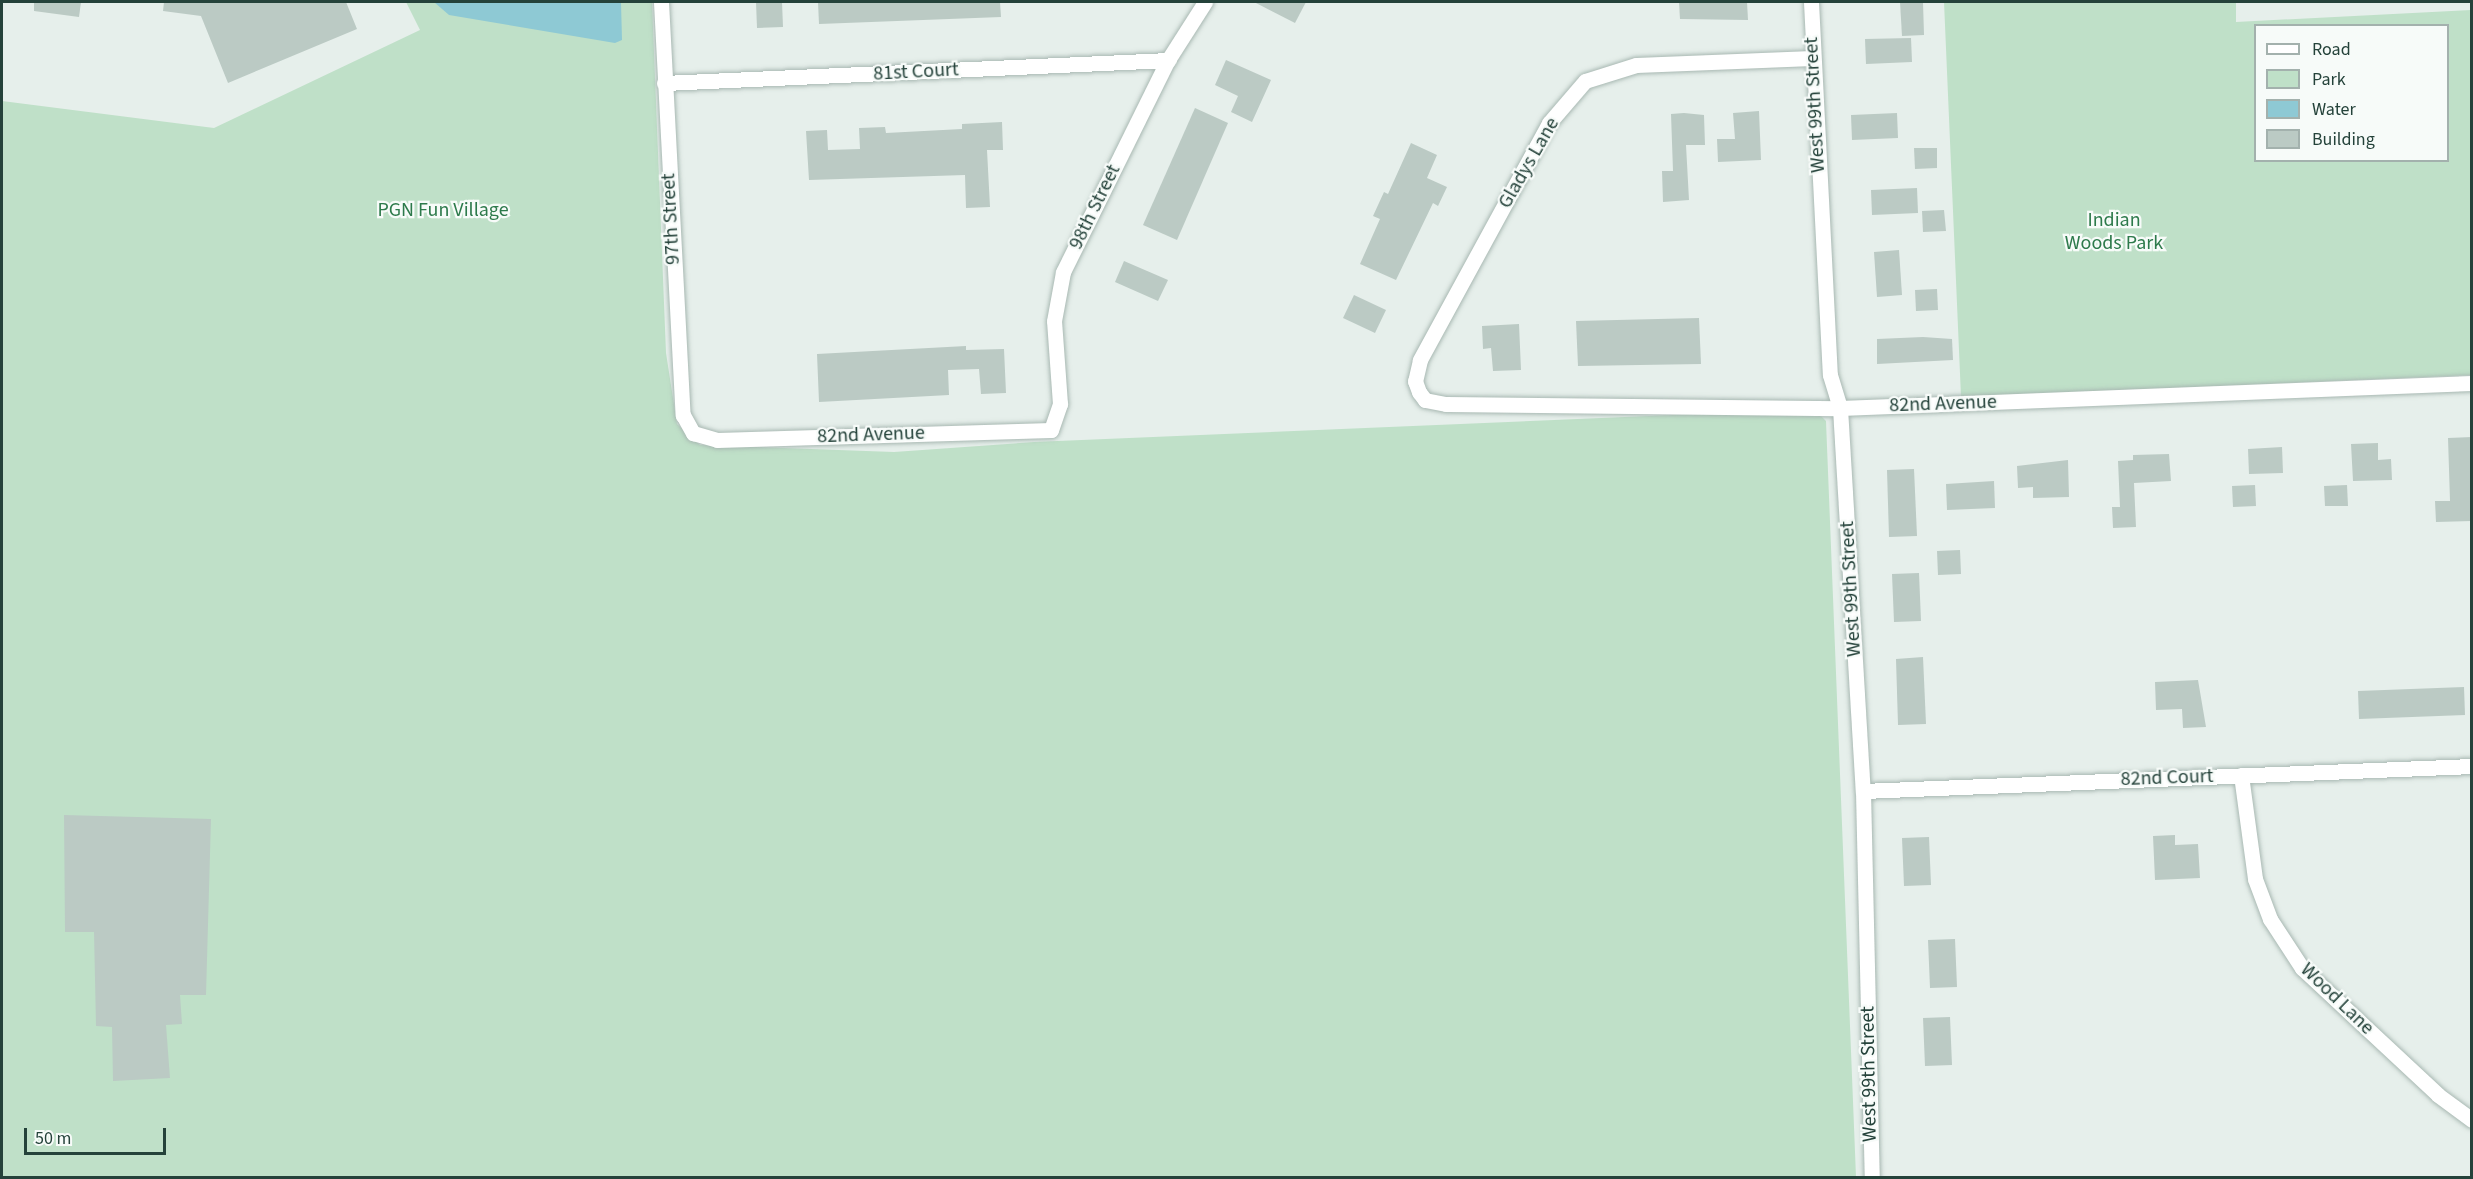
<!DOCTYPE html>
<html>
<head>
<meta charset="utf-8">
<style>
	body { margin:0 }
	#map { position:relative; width:2473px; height:1179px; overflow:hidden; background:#e6efeb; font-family:"Source Sans 3",sans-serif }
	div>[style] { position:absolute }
	.green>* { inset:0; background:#bfe0c8 }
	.water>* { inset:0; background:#8ec9d4 }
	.building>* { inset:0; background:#bbcac4 }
	.roads { filter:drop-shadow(0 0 2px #a8b8b2) drop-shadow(0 0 2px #a8b8b2) }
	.minor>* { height:15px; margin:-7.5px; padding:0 7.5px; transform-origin:7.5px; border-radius:7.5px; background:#fff }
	span { translate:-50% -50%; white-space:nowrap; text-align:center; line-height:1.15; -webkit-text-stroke:4.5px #f7fbf9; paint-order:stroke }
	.street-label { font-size:20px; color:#24423a }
	.park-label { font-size:20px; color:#2d7a4b }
	.frame { position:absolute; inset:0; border:3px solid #24423a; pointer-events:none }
	.legend { position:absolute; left:2254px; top:24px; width:195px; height:138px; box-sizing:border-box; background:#f7fbf9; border:2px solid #a3b1ad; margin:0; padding:8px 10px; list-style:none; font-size:18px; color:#24423a }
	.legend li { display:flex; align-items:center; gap:12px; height:30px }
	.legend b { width:30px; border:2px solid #a3b1ad }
	.scale { position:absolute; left:24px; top:1128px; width:142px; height:27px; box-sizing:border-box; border:3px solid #24423a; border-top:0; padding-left:8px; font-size:18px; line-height:21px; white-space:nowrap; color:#24423a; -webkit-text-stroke:4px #f7fbf9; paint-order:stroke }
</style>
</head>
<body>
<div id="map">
	<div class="green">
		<i style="clip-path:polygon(406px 2px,652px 2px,666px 353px,677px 424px,700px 445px,894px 452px,1034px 442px,1790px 410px,1820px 415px,1826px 421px,1856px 1177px,2px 1178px,2px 101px,214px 128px,420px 30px)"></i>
		<i style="clip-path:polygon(evenodd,1944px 2px,2236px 2px,2236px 22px,2471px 10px,2471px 375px,1961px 397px,1944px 2px,2256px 26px,2448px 26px,2448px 160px,2256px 160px,2256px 26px)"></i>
	</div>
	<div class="water">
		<i style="clip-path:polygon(434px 2px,621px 2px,622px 40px,615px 43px,449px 15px)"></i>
	</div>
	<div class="building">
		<i style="clip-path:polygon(34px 2px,81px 2px,79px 17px,34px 11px)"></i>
		<i style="clip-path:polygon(164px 2px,346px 2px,357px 29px,228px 83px,201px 16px,163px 11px)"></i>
		<i style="clip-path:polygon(756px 2px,782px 2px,783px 27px,757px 28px)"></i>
		<i style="clip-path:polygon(818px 2px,1000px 2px,1001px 17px,819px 24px)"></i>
		<i style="clip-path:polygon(1254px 2px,1306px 2px,1295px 23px)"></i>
		<i style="clip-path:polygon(1679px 2px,1747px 2px,1748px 20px,1680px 19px)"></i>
		<i style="clip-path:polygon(1900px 2px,1923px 2px,1924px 35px,1902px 36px)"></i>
		<i style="clip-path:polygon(1911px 38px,1912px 62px,1866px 64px,1865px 39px)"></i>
		<i style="clip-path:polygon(1226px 60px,1271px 80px,1252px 122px,1231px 112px,1238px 96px,1215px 85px)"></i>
		<i style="clip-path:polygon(1195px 108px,1228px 123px,1177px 240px,1143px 225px)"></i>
		<i style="clip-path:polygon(1759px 111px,1761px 160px,1718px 162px,1717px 139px,1735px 139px,1733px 113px)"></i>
		<i style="clip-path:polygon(1684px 113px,1704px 115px,1705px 145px,1686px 145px,1689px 200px,1663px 202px,1662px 171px,1673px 171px,1671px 114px)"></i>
		<i style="clip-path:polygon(1897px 113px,1898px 138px,1852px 140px,1851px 115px)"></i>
		<i style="clip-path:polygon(1002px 122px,1003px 150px,987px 150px,990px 207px,966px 208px,965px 175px,809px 180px,806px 131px,827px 130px,828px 150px,860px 149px,859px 128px,885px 127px,886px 133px,962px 129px,962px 124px)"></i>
		<i style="clip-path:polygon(1411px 143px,1437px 155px,1427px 178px,1447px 187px,1438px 206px,1433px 203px,1396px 280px,1360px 264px,1380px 219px,1373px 216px,1384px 192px,1388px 194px)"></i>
		<i style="clip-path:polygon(1914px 148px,1937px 148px,1937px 168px,1915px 169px)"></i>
		<i style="clip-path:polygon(1917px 188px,1918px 213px,1872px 215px,1871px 190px)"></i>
		<i style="clip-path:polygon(1944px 210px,1946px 231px,1923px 232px,1922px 211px)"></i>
		<i style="clip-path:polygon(1899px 250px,1902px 295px,1877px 297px,1874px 252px)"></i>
		<i style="clip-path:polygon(1124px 261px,1168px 280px,1158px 301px,1115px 282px)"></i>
		<i style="clip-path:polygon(1937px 289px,1938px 310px,1916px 311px,1915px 290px)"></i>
		<i style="clip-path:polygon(1354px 295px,1386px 310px,1375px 333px,1343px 318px)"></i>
		<i style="clip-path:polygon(1699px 318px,1701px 364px,1578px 366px,1576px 321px)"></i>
		<i style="clip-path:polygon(1519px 324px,1521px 370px,1493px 371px,1491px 348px,1483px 349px,1482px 326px)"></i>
		<i style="clip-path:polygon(1923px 337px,1952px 339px,1953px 360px,1877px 364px,1877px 339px)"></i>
		<i style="clip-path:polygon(966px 346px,966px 350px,1004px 349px,1006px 393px,981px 394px,979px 369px,948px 370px,949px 395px,819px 402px,817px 354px)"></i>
		<i style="clip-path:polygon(2472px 437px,2472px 521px,2436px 522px,2435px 501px,2450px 501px,2448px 438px)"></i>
		<i style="clip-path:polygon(2378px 443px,2378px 460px,2391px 459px,2392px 480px,2353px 481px,2351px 444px)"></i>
		<i style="clip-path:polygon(2282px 447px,2283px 473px,2249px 474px,2248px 449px)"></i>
		<i style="clip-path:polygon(2169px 454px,2171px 481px,2134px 483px,2136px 527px,2113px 528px,2112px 507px,2120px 507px,2118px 461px,2133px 460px,2133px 455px)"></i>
		<i style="clip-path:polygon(2068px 460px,2069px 497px,2033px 498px,2033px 487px,2018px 488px,2017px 466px)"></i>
		<i style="clip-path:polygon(1914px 469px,1917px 536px,1889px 537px,1887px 470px)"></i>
		<i style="clip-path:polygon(1994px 481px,1995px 508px,1947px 510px,1946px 484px)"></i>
		<i style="clip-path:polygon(2255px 485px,2256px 506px,2233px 507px,2232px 486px)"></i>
		<i style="clip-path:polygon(2347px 485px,2348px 506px,2325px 506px,2324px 486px)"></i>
		<i style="clip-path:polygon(1960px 550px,1961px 574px,1938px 575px,1937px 551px)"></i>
		<i style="clip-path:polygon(1919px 573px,1921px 621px,1894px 622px,1892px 574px)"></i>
		<i style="clip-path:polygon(1923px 657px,1926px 724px,1898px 725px,1896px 659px)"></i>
		<i style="clip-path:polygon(2198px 680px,2206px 727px,2183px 728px,2182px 709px,2156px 710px,2155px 682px)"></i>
		<i style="clip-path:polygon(2464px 687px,2465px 715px,2359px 719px,2358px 691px)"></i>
		<i style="clip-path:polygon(64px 815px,211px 819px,206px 995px,180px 995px,182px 1024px,166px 1025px,170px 1078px,113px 1081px,112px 1027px,96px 1026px,94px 932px,65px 932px)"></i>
		<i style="clip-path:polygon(2175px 835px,2175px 845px,2198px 844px,2200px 878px,2155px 880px,2153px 836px)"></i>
		<i style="clip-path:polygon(1929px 837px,1931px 885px,1904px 886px,1902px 838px)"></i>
		<i style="clip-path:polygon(1955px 939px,1957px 987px,1930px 988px,1928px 940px)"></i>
		<i style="clip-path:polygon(1950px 1017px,1952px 1065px,1925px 1066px,1923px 1018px)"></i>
	</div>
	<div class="roads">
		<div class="minor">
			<i style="left:661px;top:2px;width:414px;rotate:87deg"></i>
			<i style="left:683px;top:415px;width:21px;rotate:61deg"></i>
			<i style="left:693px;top:433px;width:25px;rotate:16deg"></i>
			<i style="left:717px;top:440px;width:334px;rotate:-1.7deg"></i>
			<i style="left:1051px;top:430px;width:28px;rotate:-71deg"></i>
			<i style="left:1060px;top:404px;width:83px;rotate:-94.1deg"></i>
			<i style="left:1054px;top:321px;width:50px;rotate:-79.6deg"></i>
			<i style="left:1063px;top:272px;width:237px;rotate:-63.7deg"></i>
			<i style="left:1168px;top:60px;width:69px;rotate:-57.5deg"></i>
			<i style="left:1811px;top:2px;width:373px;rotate:87.1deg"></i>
			<i style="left:1830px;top:375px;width:34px;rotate:73deg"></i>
			<i style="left:1840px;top:408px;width:384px;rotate:86.6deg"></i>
			<i style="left:1863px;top:791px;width:387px;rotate:88.7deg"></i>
			<i style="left:1812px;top:58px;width:176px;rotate:177.7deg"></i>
			<i style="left:1636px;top:65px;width:53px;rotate:162.6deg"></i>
			<i style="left:1585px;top:81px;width:55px;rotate:130.6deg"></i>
			<i style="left:1549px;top:123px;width:270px;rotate:118.6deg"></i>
			<i style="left:1420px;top:360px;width:22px;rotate:103deg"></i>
			<i style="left:1415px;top:381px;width:12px;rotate:70deg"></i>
			<i style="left:1419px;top:392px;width:10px;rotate:53deg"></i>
			<i style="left:1425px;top:400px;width:21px;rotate:11deg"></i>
			<i style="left:1446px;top:404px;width:394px;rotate:0.6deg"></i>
			<i style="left:1840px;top:408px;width:632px;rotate:-2.27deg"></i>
			<i style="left:664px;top:83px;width:505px;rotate:-2.61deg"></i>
			<i style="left:2241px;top:775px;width:105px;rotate:82.3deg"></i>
			<i style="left:2255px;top:879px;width:43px;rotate:69.4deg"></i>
			<i style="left:2270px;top:919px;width:59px;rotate:56.9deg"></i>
			<i style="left:2302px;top:968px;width:186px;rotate:43deg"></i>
			<i style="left:2438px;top:1095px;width:42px;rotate:36.3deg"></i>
			<i style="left:1863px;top:791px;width:610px;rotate:-2.35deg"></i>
		</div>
	</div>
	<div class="street-label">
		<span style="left:916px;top:72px;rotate:-3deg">81st Court</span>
		<span style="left:1815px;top:105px;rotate:-93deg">West 99th Street</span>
		<span style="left:1529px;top:163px;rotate:-60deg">Gladys Lane</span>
		<span style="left:1095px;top:207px;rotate:-64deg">98th Street</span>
		<span style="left:671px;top:219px;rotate:-93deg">97th Street</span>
		<span style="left:1943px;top:404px;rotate:-2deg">82nd Avenue</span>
		<span style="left:871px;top:435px;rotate:-2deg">82nd Avenue</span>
		<span style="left:1851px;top:589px;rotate:-93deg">West 99th Street</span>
		<span style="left:2167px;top:778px;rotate:-2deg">82nd Court</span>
		<span style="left:2337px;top:999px;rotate:44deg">Wood Lane</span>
		<span style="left:1869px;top:1074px;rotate:-91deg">West 99th Street</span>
	</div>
	<div class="park-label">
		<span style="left:443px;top:210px">PGN Fun Village</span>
		<span style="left:2114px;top:232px">Indian<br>Woods Park</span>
	</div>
	<div class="frame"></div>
	<ul class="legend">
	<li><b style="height:8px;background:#fff"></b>Road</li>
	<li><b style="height:16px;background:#bfe0c8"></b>Park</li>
	<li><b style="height:16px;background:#8ec9d4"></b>Water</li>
	<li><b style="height:16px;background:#bbcac4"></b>Building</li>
	</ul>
	<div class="scale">50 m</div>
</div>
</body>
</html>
